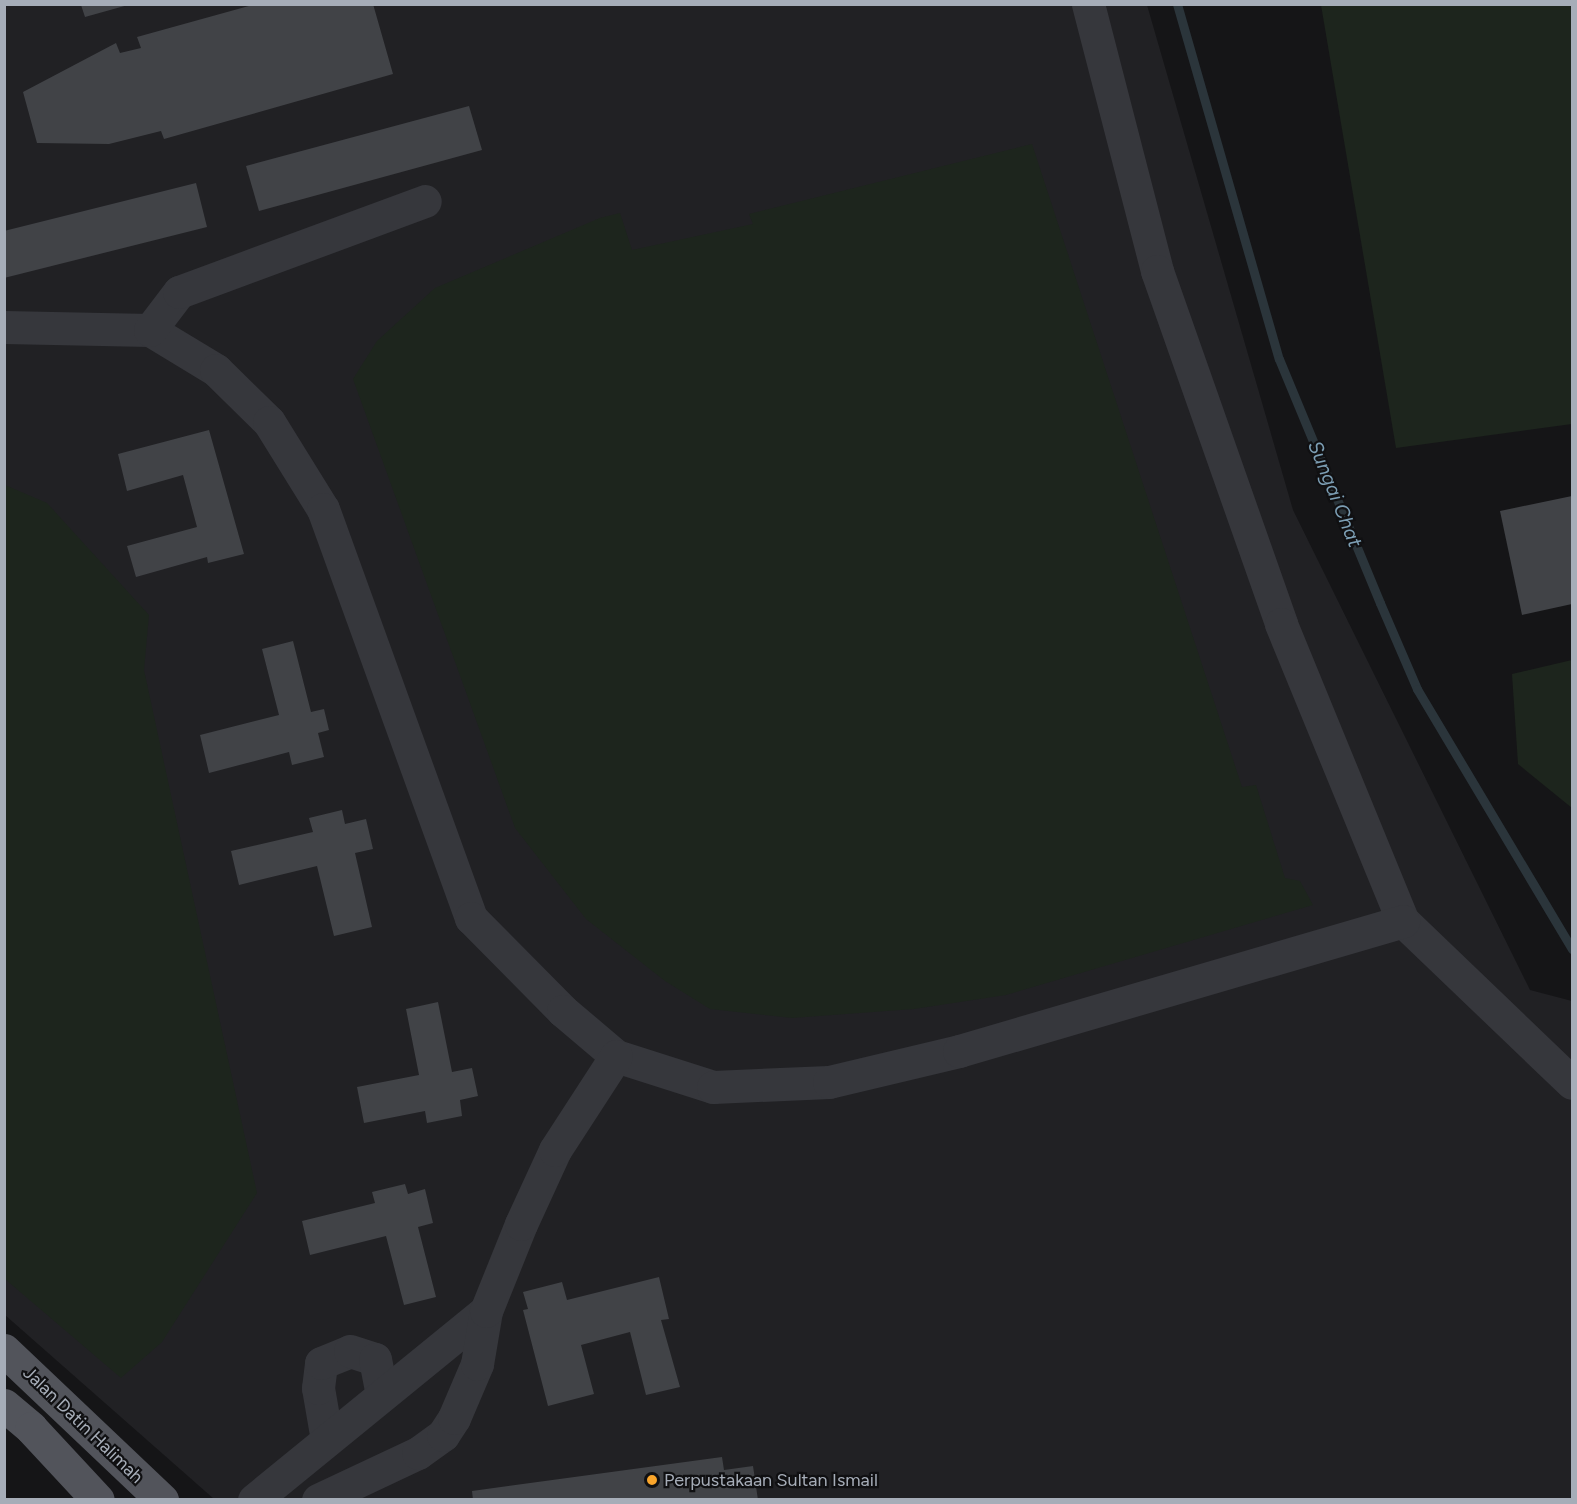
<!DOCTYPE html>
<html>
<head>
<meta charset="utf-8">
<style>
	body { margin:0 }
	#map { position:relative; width:1577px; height:1504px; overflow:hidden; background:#151517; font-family:Figtree,sans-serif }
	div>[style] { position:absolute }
	.built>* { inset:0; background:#212124 }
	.green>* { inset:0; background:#1d251d }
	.stream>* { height:9px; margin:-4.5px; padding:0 4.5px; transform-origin:4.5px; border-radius:4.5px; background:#2b353b }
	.building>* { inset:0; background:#414347 }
	.minor>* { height:33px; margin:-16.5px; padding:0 16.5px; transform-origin:16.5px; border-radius:16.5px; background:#36373c }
	.major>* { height:33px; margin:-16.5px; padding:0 16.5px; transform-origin:16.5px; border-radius:16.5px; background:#52545b }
	.dots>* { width:16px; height:16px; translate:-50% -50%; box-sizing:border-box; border:3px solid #101012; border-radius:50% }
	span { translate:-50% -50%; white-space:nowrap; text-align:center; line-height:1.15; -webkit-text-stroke:4.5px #101012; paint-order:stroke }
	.street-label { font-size:18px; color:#a6adb8 }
	.poi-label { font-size:18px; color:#a6adb8 }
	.left { translate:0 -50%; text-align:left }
	.water-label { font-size:20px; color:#7c9eb4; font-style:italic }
	.frame { position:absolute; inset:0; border:6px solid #a6adb8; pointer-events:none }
</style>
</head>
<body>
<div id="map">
	<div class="built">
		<i style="clip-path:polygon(5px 5px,1147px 5px,1293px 510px,1530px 990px,1572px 1001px,1572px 1499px,214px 1499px,5px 1315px)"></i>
	</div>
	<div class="green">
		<i style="clip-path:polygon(1321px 5px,1572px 5px,1572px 424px,1396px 448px)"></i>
		<i style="clip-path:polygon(1032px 144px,1242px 787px,1256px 785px,1285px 878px,1300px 881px,1313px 905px,1006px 995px,914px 1009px,792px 1018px,710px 1009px,665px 981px,586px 919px,515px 828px,353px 379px,377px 341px,435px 288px,600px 218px,620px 213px,632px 250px,753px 224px,749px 214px)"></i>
		<i style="clip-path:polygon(5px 485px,47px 503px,149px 615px,144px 670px,257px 1193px,162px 1342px,121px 1378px,5px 1279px)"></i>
		<i style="clip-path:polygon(1572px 660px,1572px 808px,1518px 764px,1512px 674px)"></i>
	</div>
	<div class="stream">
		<i style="left:1177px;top:4px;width:369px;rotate:74deg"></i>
		<i style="left:1279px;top:359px;width:264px;rotate:67.5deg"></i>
		<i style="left:1380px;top:603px;width:94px;rotate:66.7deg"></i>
		<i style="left:1417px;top:689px;width:303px;rotate:59.2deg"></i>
	</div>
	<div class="building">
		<i style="clip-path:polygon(256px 4px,373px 4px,393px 74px,164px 139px,161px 131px,109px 144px,37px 143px,23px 92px,116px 43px,120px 53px,141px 48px,137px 37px)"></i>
		<i style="clip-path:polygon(81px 5px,128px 5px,85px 17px)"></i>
		<i style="clip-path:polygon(469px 106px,482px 150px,259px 211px,246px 166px)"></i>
		<i style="clip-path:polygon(196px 183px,207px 227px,4px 278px,4px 231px)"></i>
		<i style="clip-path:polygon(209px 430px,244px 554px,208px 563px,207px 557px,136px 577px,127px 546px,197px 527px,183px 475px,127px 491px,118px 454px)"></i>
		<i style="clip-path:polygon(1572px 496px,1572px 604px,1522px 615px,1500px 511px)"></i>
		<i style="clip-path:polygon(293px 641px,311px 712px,324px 709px,329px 730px,318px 733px,324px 757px,292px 765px,289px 752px,209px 773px,200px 735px,279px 715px,262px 649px)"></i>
		<i style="clip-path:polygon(342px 810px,345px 824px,366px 819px,373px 849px,355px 853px,372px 927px,334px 936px,317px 866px,239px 885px,231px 851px,313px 832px,309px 818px)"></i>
		<i style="clip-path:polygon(438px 1002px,452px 1072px,472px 1068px,478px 1096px,460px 1100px,462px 1116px,427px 1123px,425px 1111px,364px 1123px,357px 1087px,419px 1075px,406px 1009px)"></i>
		<i style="clip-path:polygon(405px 1184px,408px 1194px,425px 1189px,433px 1223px,418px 1227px,436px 1297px,404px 1305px,386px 1236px,310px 1255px,302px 1221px,375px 1203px,372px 1192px)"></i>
		<i style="clip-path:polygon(659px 1277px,669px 1319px,661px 1320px,680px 1387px,646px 1395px,630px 1332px,581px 1345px,594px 1394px,548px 1406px,523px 1310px,528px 1309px,523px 1292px,562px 1282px,567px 1300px)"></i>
		<i style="clip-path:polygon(722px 1457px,724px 1470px,753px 1466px,758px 1500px,473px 1500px,472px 1491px)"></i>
	</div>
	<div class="minor">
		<i style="left:1088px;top:4px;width:276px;rotate:75.5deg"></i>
		<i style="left:1157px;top:271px;width:374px;rotate:70.6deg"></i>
		<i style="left:1281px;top:624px;width:321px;rotate:67.7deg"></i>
		<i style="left:1403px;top:921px;width:234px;rotate:43.8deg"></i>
		<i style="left:4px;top:327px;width:146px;rotate:1.2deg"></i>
		<i style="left:150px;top:330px;width:77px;rotate:31.2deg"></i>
		<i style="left:216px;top:370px;width:74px;rotate:44.5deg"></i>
		<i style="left:269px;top:422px;width:102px;rotate:58.2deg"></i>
		<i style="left:323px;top:509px;width:435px;rotate:70.1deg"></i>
		<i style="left:471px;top:918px;width:131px;rotate:45.3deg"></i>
		<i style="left:563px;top:1011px;width:70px;rotate:40.3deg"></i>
		<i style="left:616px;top:1056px;width:102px;rotate:17.7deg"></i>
		<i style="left:713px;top:1087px;width:116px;rotate:-2.5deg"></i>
		<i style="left:829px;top:1082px;width:134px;rotate:-13.4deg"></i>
		<i style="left:959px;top:1051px;width:463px;rotate:-16.3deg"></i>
		<i style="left:150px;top:330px;width:48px;rotate:-52.7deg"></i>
		<i style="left:179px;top:292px;width:262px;rotate:-20.3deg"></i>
		<i style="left:327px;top:1440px;width:53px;rotate:-99.8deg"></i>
		<i style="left:318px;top:1388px;width:25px;rotate:-83deg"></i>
		<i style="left:321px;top:1363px;width:31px;rotate:-22deg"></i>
		<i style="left:350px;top:1351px;width:26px;rotate:18deg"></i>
		<i style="left:375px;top:1359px;width:36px;rotate:79deg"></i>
		<i style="left:254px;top:1500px;width:299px;rotate:-39.2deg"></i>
		<i style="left:318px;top:1500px;width:110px;rotate:-25.2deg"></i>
		<i style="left:418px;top:1453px;width:31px;rotate:-36deg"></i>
		<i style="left:443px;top:1435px;width:20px;rotate:-57deg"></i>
		<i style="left:454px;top:1418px;width:59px;rotate:-66.9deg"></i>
		<i style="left:477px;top:1364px;width:54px;rotate:-80.4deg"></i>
		<i style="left:486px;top:1311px;width:94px;rotate:-68.1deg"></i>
		<i style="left:521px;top:1224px;width:81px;rotate:-65.3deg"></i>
		<i style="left:555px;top:1150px;width:112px;rotate:-57deg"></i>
	</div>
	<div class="major">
		<i style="left:4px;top:1350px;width:218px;rotate:43.5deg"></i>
		<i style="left:4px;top:1405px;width:35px;rotate:40deg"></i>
		<i style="left:31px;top:1428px;width:98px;rotate:47.1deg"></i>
	</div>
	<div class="dots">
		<i style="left:652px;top:1480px;background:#f9a52b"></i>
	</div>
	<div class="street-label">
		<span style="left:83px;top:1425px;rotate:44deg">Jalan Datin Halimah</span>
	</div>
	<div class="poi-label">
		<span class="left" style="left:664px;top:1480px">Perpustakaan Sultan Ismail</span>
	</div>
	<div class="water-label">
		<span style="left:1335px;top:494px;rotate:68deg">Sungai Chat</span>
	</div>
	<div class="frame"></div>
</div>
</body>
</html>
